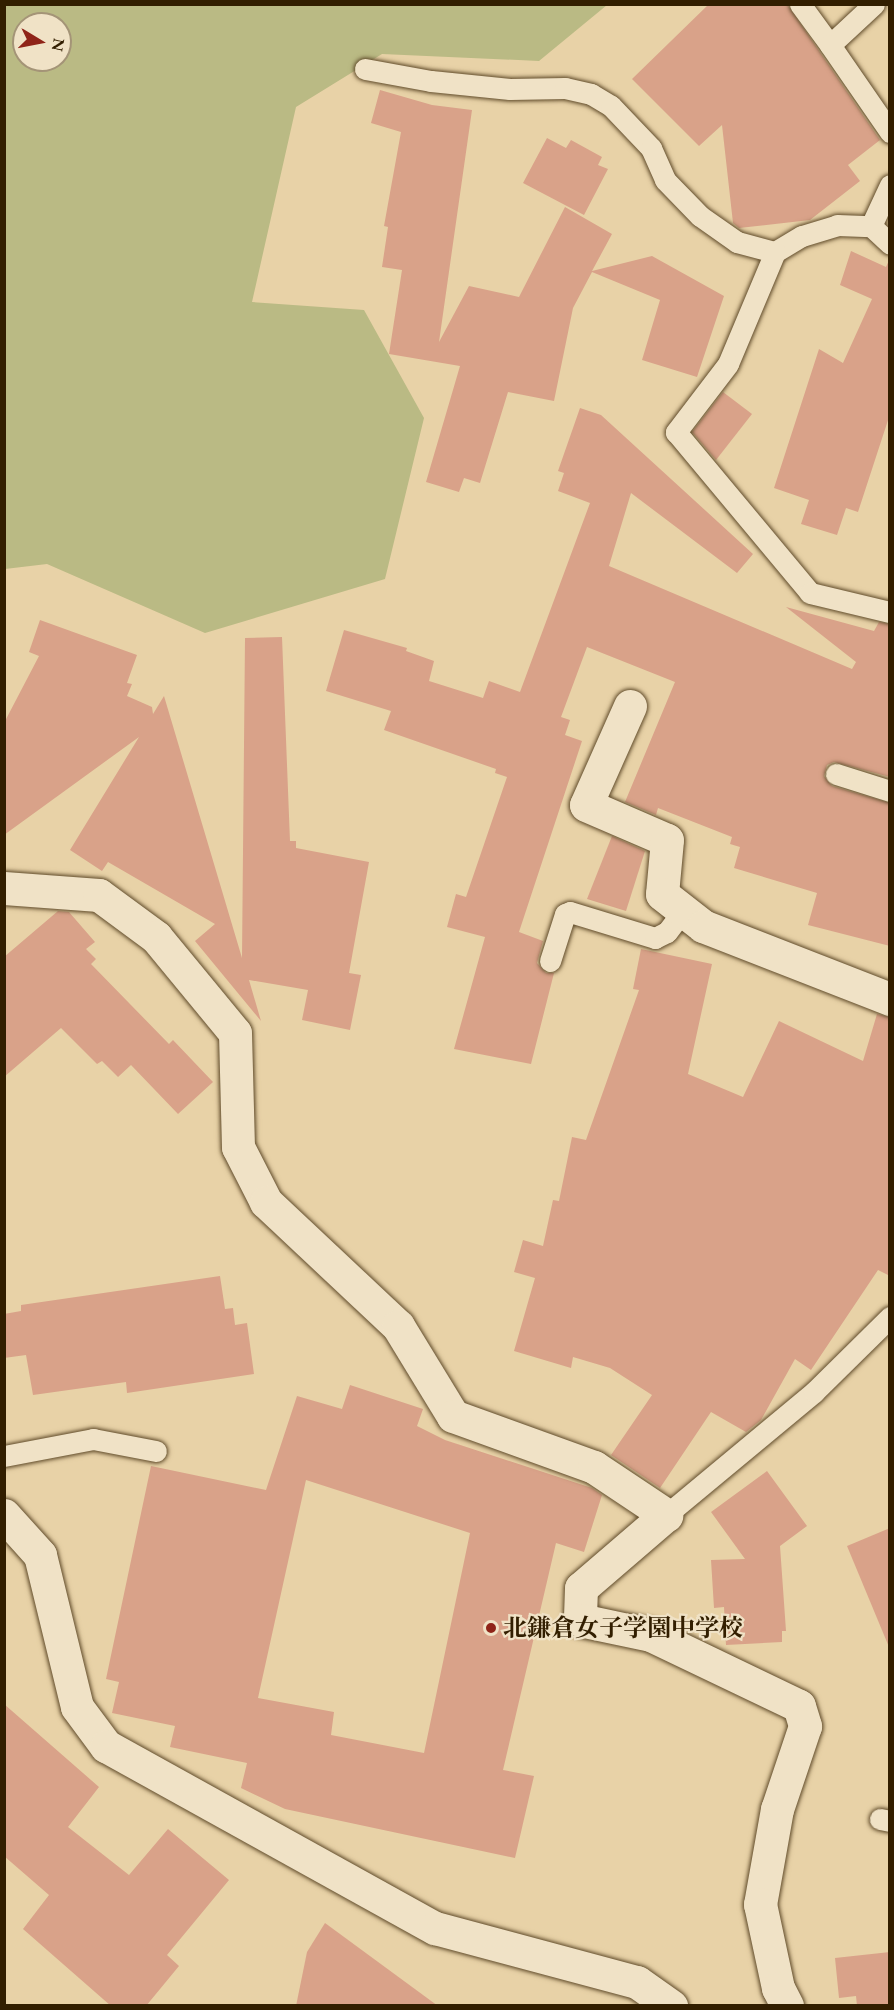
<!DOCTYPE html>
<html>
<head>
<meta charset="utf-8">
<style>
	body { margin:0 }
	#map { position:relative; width:894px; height:2010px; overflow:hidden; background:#e8d2a7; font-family:"EB Garamond","Noto Serif JP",serif }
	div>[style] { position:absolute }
	.green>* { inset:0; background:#baba84 }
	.building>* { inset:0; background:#d9a289 }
	.roads { filter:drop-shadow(0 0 2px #604b2a) drop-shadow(0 0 2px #604b2a) }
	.lane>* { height:21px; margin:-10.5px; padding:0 10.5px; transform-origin:10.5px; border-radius:10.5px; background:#f0e2c6 }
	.street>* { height:33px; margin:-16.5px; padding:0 16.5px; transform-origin:16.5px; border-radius:16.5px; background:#f0e2c6 }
	.dots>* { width:16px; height:16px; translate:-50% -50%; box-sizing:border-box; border:3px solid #f0e2c6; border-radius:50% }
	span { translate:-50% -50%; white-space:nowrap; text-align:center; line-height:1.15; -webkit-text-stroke:4.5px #f0e2c6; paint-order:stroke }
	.poi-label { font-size:24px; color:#321e00; font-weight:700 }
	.left { translate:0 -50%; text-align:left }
	.frame { position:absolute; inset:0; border:6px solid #321e00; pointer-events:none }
	.north { position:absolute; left:12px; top:12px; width:60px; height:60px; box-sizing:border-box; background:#f0e2c6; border:2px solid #a49477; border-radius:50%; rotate:100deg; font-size:16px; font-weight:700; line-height:24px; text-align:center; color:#321e00 }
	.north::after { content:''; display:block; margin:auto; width:21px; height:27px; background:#8f2418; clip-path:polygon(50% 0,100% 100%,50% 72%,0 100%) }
</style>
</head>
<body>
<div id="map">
	<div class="green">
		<i style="clip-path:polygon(evenodd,4px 5px,607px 5px,539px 61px,382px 54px,296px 107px,252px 302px,364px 310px,424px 418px,385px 579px,205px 633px,47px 564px,5px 569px,4px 5px,24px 24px,60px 24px,60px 60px,24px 60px,24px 24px)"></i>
	</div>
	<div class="building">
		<i style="clip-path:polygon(709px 4px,787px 4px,880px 140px,848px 165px,860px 181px,810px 220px,739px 228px,733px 223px,722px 125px,699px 146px,632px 79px)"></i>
		<i style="clip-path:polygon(380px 90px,432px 105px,472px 110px,439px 342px,469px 286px,519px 297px,565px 207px,612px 234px,592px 271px,652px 256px,724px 296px,697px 377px,642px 360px,660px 300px,592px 272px,573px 308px,554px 401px,508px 392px,480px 483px,464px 478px,459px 492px,426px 482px,460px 366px,389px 354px,402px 270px,382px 267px,388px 227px,384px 226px,401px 132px,371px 123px)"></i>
		<i style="clip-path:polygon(547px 138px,566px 148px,571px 140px,602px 157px,598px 165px,608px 169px,584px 215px,523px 183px)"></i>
		<i style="clip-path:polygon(851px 251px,886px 267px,890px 258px,890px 414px,858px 512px,846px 508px,837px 535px,801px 524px,809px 500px,774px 488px,819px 349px,843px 363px,872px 299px,840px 285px)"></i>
		<i style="clip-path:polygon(723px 392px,752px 414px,716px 460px,692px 432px)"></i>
		<i style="clip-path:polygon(580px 408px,601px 415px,753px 554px,737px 573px,631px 493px,609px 566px,852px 669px,856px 662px,786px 607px,874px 631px,879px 622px,890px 624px,890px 777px,834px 762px,827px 765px,824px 776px,832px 786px,890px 803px,890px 946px,808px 925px,817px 893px,734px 868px,740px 847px,730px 844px,732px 837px,658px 808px,656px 815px,625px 802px,675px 682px,587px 647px,561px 717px,570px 720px,565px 735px,582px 741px,519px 932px,543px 941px,537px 963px,546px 973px,554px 973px,531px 1064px,454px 1049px,485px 937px,447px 927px,456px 894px,466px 897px,507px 777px,495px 773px,496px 769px,384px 730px,391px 711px,326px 691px,344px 630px,407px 648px,406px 651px,434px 661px,429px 681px,483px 698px,489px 681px,520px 692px,590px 503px,558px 491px,564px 473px,558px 471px)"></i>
		<i style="clip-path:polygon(40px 620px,137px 655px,127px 683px,132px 684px,127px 696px,152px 707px,153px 714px,164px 696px,242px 958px,245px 638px,282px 637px,290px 841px,296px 841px,296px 848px,369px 862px,349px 973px,361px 975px,350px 1030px,302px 1020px,308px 990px,249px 980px,261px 1021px,195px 941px,215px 924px,108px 862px,102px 871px,70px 850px,139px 737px,4px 835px,4px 723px,39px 656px,29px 652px)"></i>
		<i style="clip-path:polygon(612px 836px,645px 851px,626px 911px,587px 899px)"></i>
		<i style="clip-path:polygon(58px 911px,69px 912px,95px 942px,86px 949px,96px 959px,91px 964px,169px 1044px,173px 1040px,213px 1082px,178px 1114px,131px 1065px,118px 1077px,102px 1061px,97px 1064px,61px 1028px,4px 1077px,4px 957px)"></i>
		<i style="clip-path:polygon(641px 949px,712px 964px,688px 1074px,743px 1097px,779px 1021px,863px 1061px,877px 1014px,890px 1017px,890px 1276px,878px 1270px,811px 1370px,795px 1359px,761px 1420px,746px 1432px,711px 1412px,660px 1488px,611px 1455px,652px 1395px,610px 1368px,573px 1357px,571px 1368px,514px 1351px,535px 1278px,514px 1272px,523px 1240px,543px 1246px,553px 1200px,559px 1201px,572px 1137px,586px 1140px,639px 990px,633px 989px)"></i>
		<i style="clip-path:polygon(220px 1276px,225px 1309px,233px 1308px,235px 1325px,247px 1323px,254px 1374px,127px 1393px,126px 1382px,33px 1395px,26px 1355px,4px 1358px,4px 1314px,21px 1311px,21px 1305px)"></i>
		<i style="clip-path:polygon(evenodd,350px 1385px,423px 1409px,417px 1426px,445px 1440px,592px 1488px,602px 1495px,584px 1552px,556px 1543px,503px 1770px,534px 1776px,515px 1858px,285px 1809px,241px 1788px,247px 1763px,170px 1747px,175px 1726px,112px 1713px,119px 1682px,106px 1679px,151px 1466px,266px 1490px,297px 1396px,342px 1409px,350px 1385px,306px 1480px,470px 1533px,424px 1753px,331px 1735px,334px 1712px,258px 1698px,306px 1480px)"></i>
		<i style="clip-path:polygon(767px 1471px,807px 1526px,780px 1546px,786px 1631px,782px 1631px,782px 1642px,726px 1645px,724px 1607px,714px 1608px,711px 1560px,745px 1559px,711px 1512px)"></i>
		<i style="clip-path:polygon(890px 1528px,890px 1647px,889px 1647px,847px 1546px)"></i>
		<i style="clip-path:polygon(4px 1704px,99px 1787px,68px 1827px,129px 1875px,168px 1829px,229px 1880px,167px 1955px,179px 1966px,146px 2006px,111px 2006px,23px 1929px,49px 1895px,4px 1856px)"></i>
		<i style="clip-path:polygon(325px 1923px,438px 2006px,296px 2006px,307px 1952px)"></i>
		<i style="clip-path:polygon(890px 1952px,890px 2006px,857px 2006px,856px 1996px,839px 1998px,835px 1958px)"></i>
	</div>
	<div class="roads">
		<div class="lane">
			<i style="left:800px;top:4px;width:51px;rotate:53.8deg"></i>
			<i style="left:874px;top:4px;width:60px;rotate:137deg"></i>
			<i style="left:830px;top:45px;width:106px;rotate:55.4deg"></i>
			<i style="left:365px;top:69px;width:67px;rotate:10.3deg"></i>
			<i style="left:431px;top:81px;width:79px;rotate:5.8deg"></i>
			<i style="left:510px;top:89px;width:55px;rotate:-1deg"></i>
			<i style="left:565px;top:88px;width:27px;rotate:13deg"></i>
			<i style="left:591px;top:94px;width:23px;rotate:31deg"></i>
			<i style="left:611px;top:106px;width:58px;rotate:46.4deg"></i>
			<i style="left:651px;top:148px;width:35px;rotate:66deg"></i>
			<i style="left:665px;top:180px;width:50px;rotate:45.8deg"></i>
			<i style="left:700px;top:216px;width:45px;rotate:35.1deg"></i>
			<i style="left:737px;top:242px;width:39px;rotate:15deg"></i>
			<i style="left:775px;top:252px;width:31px;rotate:-31deg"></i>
			<i style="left:802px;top:236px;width:37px;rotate:-17deg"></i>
			<i style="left:837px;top:225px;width:34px;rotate:2deg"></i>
			<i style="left:871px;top:226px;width:26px;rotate:43deg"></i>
			<i style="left:871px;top:226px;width:45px;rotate:-65.1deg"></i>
			<i style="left:775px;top:252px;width:121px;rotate:112.8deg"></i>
			<i style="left:728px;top:364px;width:86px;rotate:127.4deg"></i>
			<i style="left:676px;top:432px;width:209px;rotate:50.2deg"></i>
			<i style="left:810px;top:593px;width:82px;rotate:13.4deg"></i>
			<i style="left:836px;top:774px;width:57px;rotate:17.5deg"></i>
			<i style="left:550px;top:961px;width:49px;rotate:-72.3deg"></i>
			<i style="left:565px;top:914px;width:5px;rotate:-22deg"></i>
			<i style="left:570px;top:912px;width:89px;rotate:17deg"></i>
			<i style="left:655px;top:938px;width:13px;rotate:-27deg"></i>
			<i style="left:667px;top:932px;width:26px;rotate:-53deg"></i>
			<i style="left:4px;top:1456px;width:91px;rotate:-10.8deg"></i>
			<i style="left:93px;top:1439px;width:64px;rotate:10.8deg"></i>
			<i style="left:666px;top:1515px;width:192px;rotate:-39.7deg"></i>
			<i style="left:814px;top:1392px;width:107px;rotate:-44.6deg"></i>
			<i style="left:880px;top:1819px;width:10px;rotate:11deg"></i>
		</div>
		<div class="street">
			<i style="left:630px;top:706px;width:108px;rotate:114deg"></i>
			<i style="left:586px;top:805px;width:88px;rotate:23.4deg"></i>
			<i style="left:667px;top:840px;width:54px;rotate:95.3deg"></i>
			<i style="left:662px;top:894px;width:52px;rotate:38deg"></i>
			<i style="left:703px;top:926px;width:201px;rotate:21.3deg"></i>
			<i style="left:4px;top:888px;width:95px;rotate:4.2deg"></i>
			<i style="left:99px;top:895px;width:71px;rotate:36.4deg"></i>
			<i style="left:156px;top:937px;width:124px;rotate:50.5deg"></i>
			<i style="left:235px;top:1033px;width:114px;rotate:88.5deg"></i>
			<i style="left:238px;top:1147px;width:62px;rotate:63deg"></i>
			<i style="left:266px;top:1202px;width:181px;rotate:43.2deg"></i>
			<i style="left:398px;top:1326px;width:105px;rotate:58.6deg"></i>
			<i style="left:453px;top:1416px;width:150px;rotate:19.9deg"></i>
			<i style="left:594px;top:1467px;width:87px;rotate:33.7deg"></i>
			<i style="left:666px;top:1515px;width:112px;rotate:139.3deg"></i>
			<i style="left:581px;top:1588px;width:32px;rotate:92deg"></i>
			<i style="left:580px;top:1620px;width:73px;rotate:11.9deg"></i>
			<i style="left:651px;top:1635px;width:164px;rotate:25.6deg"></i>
			<i style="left:799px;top:1706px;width:21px;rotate:73deg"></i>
			<i style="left:805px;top:1726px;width:88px;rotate:108.6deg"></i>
			<i style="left:777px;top:1809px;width:97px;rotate:100.1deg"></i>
			<i style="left:760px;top:1904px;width:86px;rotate:77.9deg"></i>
			<i style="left:778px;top:1988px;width:20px;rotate:63deg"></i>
			<i style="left:4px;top:1515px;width:54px;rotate:48deg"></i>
			<i style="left:40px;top:1555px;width:156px;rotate:76.3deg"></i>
			<i style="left:77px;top:1707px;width:49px;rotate:53.4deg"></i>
			<i style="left:106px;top:1746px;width:376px;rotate:29deg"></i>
			<i style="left:435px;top:1928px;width:209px;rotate:15deg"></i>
			<i style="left:637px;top:1982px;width:42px;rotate:35.2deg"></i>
		</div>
	</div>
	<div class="dots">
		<i style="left:491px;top:1628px;background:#8f2418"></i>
	</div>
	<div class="poi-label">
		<span class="left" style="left:503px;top:1628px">北鎌倉女子学園中学校</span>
	</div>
	<div class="frame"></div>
	<div class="north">N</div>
</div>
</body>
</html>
